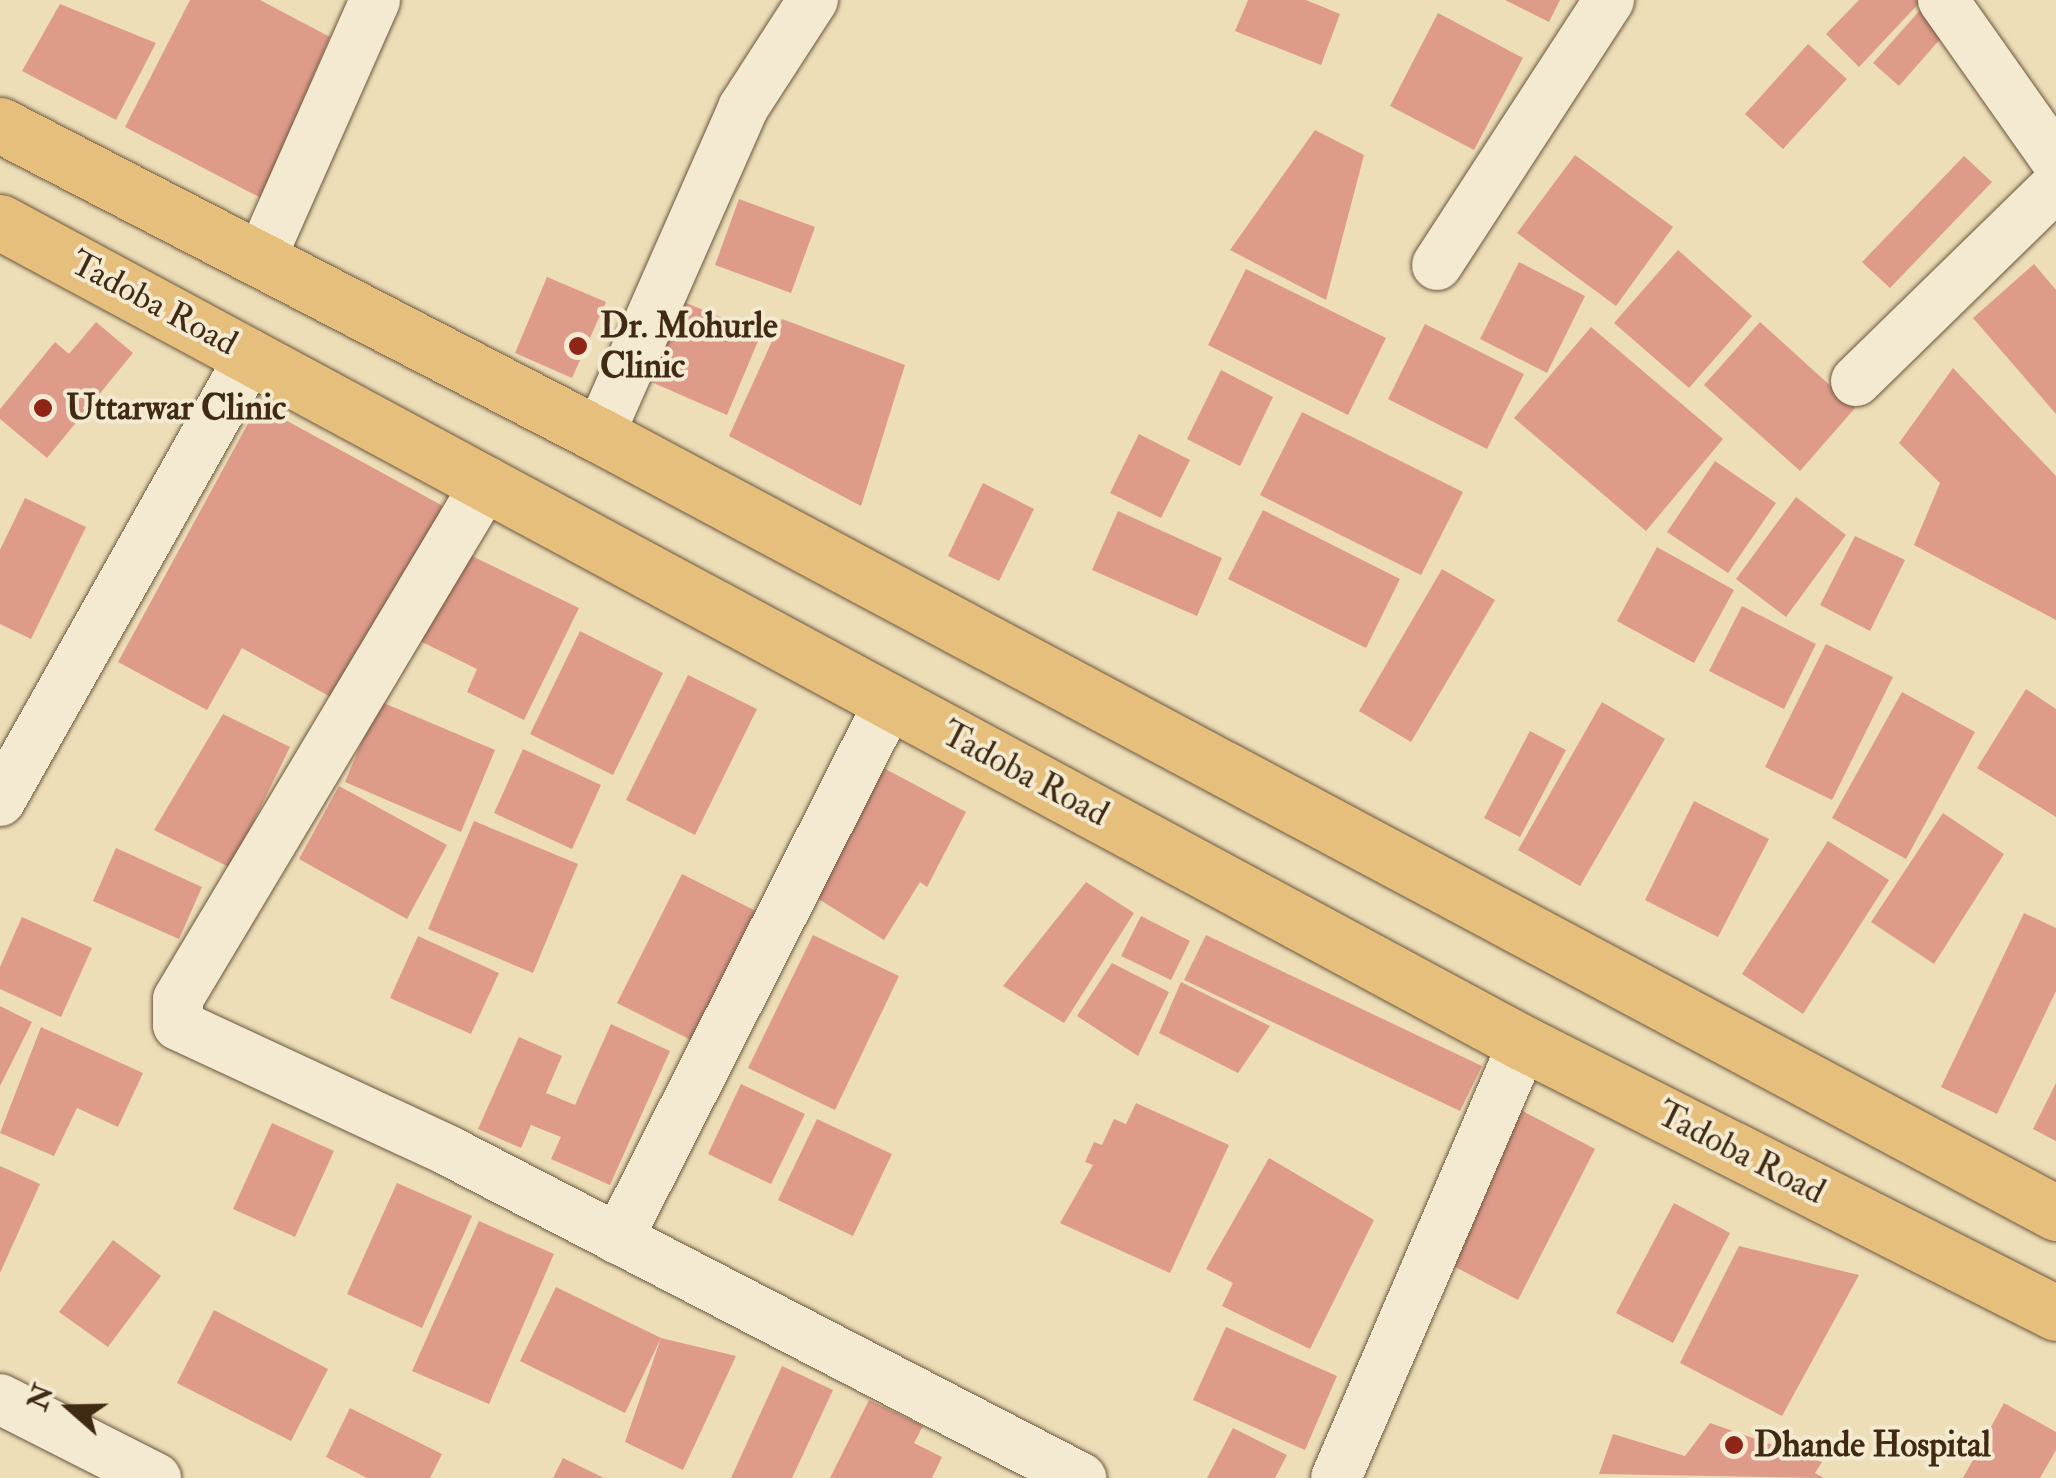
<!DOCTYPE html>
<html>
<head>
<meta charset="utf-8">
<style>
	body { margin:0 }
	#map { position:relative; width:2056px; height:1478px; overflow:hidden; background:#eddeb8; font-family:"IM FELL Double Pica",serif }
	div>[style] { position:absolute }
	.building>* { inset:0; background:#de9b8a }
	.roads { filter:drop-shadow(0 0 2px #6c573d) drop-shadow(0 0 2px #6c573d) }
	.minor>* { height:50px; margin:-25px; padding:0 25px; transform-origin:25px; border-radius:25px; background:#f3ead1 }
	.primary>* { height:55px; margin:-27.5px; padding:0 27.5px; transform-origin:27.5px; border-radius:27.5px; background:#e6bf7c }
	.dots>* { width:28px; height:28px; translate:-50% -50%; box-sizing:border-box; border:5px solid #f3ead1; border-radius:50% }
	span { translate:-50% -50%; white-space:nowrap; text-align:center; line-height:1.15; -webkit-text-stroke:8px #f3ead1; paint-order:stroke }
	.street-label { font-size:35px; color:#412a14 }
	.poi-label { font-size:35px; color:#412a14; font-weight:700 }
	.left { translate:0 -50%; text-align:left }
	.north { position:absolute; left:20px; top:1358px; width:100px; height:100px; -webkit-text-stroke:8px #f3ead1; paint-order:stroke; rotate:290deg; font-size:28px; font-weight:700; line-height:40px; text-align:center; color:#412a14 }
	.north::after { content:''; display:block; margin:auto; width:35px; height:45px; background:#412a14; clip-path:polygon(50% 0,100% 100%,50% 72%,0 100%) }
</style>
</head>
<body>
<div id="map">
	<div class="building">
		<i style="clip-path:polygon(190px 0,260px 0,330px 37px,261px 198px,125px 127px)"></i>
		<i style="clip-path:polygon(1248px 0,1306px 0,1340px 14px,1321px 65px,1235px 31px)"></i>
		<i style="clip-path:polygon(1505px 0,1560px 0,1549px 22px)"></i>
		<i style="clip-path:polygon(1859px 0,1922px 0,1859px 67px,1826px 34px)"></i>
		<i style="clip-path:polygon(60px 4px,156px 43px,116px 120px,22px 71px)"></i>
		<i style="clip-path:polygon(1922px 8px,1948px 30px,1899px 86px,1873px 63px)"></i>
		<i style="clip-path:polygon(1438px 13px,1523px 58px,1474px 150px,1390px 106px)"></i>
		<i style="clip-path:polygon(1808px 44px,1847px 79px,1783px 149px,1745px 114px)"></i>
		<i style="clip-path:polygon(1315px 130px,1364px 155px,1326px 300px,1230px 250px)"></i>
		<i style="clip-path:polygon(1575px 155px,1673px 227px,1616px 306px,1517px 233px)"></i>
		<i style="clip-path:polygon(1964px 156px,1992px 182px,1890px 288px,1862px 262px)"></i>
		<i style="clip-path:polygon(739px 199px,815px 227px,791px 293px,715px 265px)"></i>
		<i style="clip-path:polygon(1678px 250px,1752px 316px,1689px 388px,1614px 323px)"></i>
		<i style="clip-path:polygon(1519px 262px,1585px 296px,1547px 373px,1480px 339px)"></i>
		<i style="clip-path:polygon(2034px 264px,2056px 290px,2056px 414px,1973px 318px)"></i>
		<i style="clip-path:polygon(1246px 269px,1386px 338px,1348px 415px,1208px 345px)"></i>
		<i style="clip-path:polygon(547px 277px,606px 302px,572px 378px,515px 353px)"></i>
		<i style="clip-path:polygon(684px 302px,761px 334px,727px 415px,649px 381px)"></i>
		<i style="clip-path:polygon(782px 319px,905px 365px,861px 506px,729px 436px)"></i>
		<i style="clip-path:polygon(96px 322px,133px 353px,47px 458px,0 419px,0 409px,55px 342px,69px 354px)"></i>
		<i style="clip-path:polygon(1760px 322px,1855px 408px,1800px 471px,1704px 385px)"></i>
		<i style="clip-path:polygon(1425px 324px,1524px 374px,1487px 449px,1388px 399px)"></i>
		<i style="clip-path:polygon(1591px 327px,1723px 439px,1646px 531px,1514px 418px)"></i>
		<i style="clip-path:polygon(1953px 368px,2056px 476px,2056px 620px,1914px 545px,1940px 483px,1899px 443px)"></i>
		<i style="clip-path:polygon(1221px 370px,1273px 397px,1240px 466px,1187px 439px)"></i>
		<i style="clip-path:polygon(258px 405px,443px 506px,338px 701px,242px 648px,207px 710px,118px 662px)"></i>
		<i style="clip-path:polygon(1302px 412px,1463px 492px,1421px 575px,1260px 495px)"></i>
		<i style="clip-path:polygon(1139px 434px,1190px 460px,1161px 518px,1110px 493px)"></i>
		<i style="clip-path:polygon(1715px 461px,1776px 503px,1728px 573px,1667px 532px)"></i>
		<i style="clip-path:polygon(983px 483px,1034px 509px,999px 581px,948px 556px)"></i>
		<i style="clip-path:polygon(1796px 497px,1846px 535px,1786px 617px,1736px 579px)"></i>
		<i style="clip-path:polygon(25px 498px,86px 527px,31px 639px,0 624px,0 550px)"></i>
		<i style="clip-path:polygon(1263px 510px,1400px 579px,1366px 648px,1228px 579px)"></i>
		<i style="clip-path:polygon(1118px 511px,1222px 558px,1197px 616px,1092px 570px)"></i>
		<i style="clip-path:polygon(1855px 536px,1905px 560px,1870px 631px,1820px 605px)"></i>
		<i style="clip-path:polygon(1657px 547px,1734px 590px,1694px 663px,1617px 621px)"></i>
		<i style="clip-path:polygon(464px 552px,579px 608px,524px 720px,467px 692px,477px 669px,420px 641px)"></i>
		<i style="clip-path:polygon(1442px 569px,1495px 600px,1411px 742px,1359px 711px)"></i>
		<i style="clip-path:polygon(1742px 606px,1816px 644px,1784px 709px,1709px 671px)"></i>
		<i style="clip-path:polygon(580px 631px,663px 673px,613px 775px,530px 734px)"></i>
		<i style="clip-path:polygon(1826px 644px,1893px 677px,1832px 800px,1765px 767px)"></i>
		<i style="clip-path:polygon(688px 675px,757px 709px,695px 835px,626px 800px)"></i>
		<i style="clip-path:polygon(2026px 689px,2056px 709px,2056px 817px,1977px 768px)"></i>
		<i style="clip-path:polygon(1902px 692px,1975px 732px,1906px 859px,1832px 818px)"></i>
		<i style="clip-path:polygon(379px 701px,495px 750px,461px 832px,345px 782px)"></i>
		<i style="clip-path:polygon(1602px 702px,1665px 739px,1580px 886px,1518px 850px)"></i>
		<i style="clip-path:polygon(223px 714px,290px 747px,231px 868px,154px 830px)"></i>
		<i style="clip-path:polygon(1530px 731px,1566px 750px,1520px 837px,1484px 818px)"></i>
		<i style="clip-path:polygon(523px 749px,601px 785px,572px 849px,494px 813px)"></i>
		<i style="clip-path:polygon(880px 766px,966px 812px,927px 887px,920px 882px,884px 940px,801px 888px)"></i>
		<i style="clip-path:polygon(339px 786px,447px 845px,407px 919px,299px 859px)"></i>
		<i style="clip-path:polygon(1694px 801px,1769px 839px,1718px 937px,1645px 900px)"></i>
		<i style="clip-path:polygon(1943px 813px,2004px 854px,1934px 964px,1871px 922px)"></i>
		<i style="clip-path:polygon(474px 821px,578px 864px,533px 973px,428px 929px)"></i>
		<i style="clip-path:polygon(1828px 841px,1889px 880px,1803px 1014px,1742px 974px)"></i>
		<i style="clip-path:polygon(116px 848px,202px 887px,179px 939px,93px 901px)"></i>
		<i style="clip-path:polygon(682px 874px,768px 917px,703px 1046px,617px 1003px)"></i>
		<i style="clip-path:polygon(1086px 882px,1134px 913px,1064px 1023px,1003px 986px)"></i>
		<i style="clip-path:polygon(2024px 913px,2056px 928px,2056px 991px,1997px 1114px,1941px 1087px)"></i>
		<i style="clip-path:polygon(1141px 916px,1190px 941px,1171px 980px,1121px 956px)"></i>
		<i style="clip-path:polygon(22px 917px,92px 948px,61px 1017px,0 989px,0 967px)"></i>
		<i style="clip-path:polygon(813px 935px,899px 976px,835px 1110px,748px 1068px)"></i>
		<i style="clip-path:polygon(1206px 935px,1482px 1066px,1460px 1111px,1184px 980px)"></i>
		<i style="clip-path:polygon(418px 936px,499px 973px,471px 1034px,390px 998px)"></i>
		<i style="clip-path:polygon(1112px 963px,1169px 992px,1138px 1056px,1077px 1016px)"></i>
		<i style="clip-path:polygon(1181px 982px,1270px 1026px,1238px 1073px,1159px 1033px)"></i>
		<i style="clip-path:polygon(0 1006px,32px 1022px,0 1086px)"></i>
		<i style="clip-path:polygon(611px 1024px,670px 1051px,610px 1185px,551px 1159px,561px 1137px,531px 1125px,521px 1148px,478px 1129px,519px 1037px,562px 1056px,546px 1093px,575px 1105px)"></i>
		<i style="clip-path:polygon(41px 1027px,143px 1073px,118px 1127px,77px 1108px,54px 1156px,0 1133px)"></i>
		<i style="clip-path:polygon(2056px 1083px,2056px 1141px,2033px 1129px)"></i>
		<i style="clip-path:polygon(741px 1084px,805px 1114px,771px 1184px,708px 1154px)"></i>
		<i style="clip-path:polygon(1136px 1103px,1229px 1145px,1170px 1273px,1060px 1223px,1093px 1165px,1085px 1162px,1094px 1142px,1102px 1145px,1114px 1119px,1126px 1124px)"></i>
		<i style="clip-path:polygon(1517px 1108px,1595px 1149px,1518px 1300px,1440px 1259px)"></i>
		<i style="clip-path:polygon(817px 1119px,892px 1154px,853px 1236px,778px 1200px)"></i>
		<i style="clip-path:polygon(272px 1123px,334px 1151px,295px 1237px,233px 1209px)"></i>
		<i style="clip-path:polygon(1269px 1158px,1374px 1220px,1310px 1349px,1222px 1306px,1233px 1283px,1206px 1269px)"></i>
		<i style="clip-path:polygon(0 1166px,40px 1184px,0 1273px)"></i>
		<i style="clip-path:polygon(397px 1183px,472px 1216px,422px 1328px,347px 1294px)"></i>
		<i style="clip-path:polygon(1674px 1203px,1730px 1233px,1673px 1343px,1616px 1313px)"></i>
		<i style="clip-path:polygon(479px 1221px,554px 1254px,489px 1404px,412px 1371px)"></i>
		<i style="clip-path:polygon(113px 1240px,161px 1276px,108px 1347px,59px 1312px)"></i>
		<i style="clip-path:polygon(1739px 1246px,1859px 1275px,1782px 1416px,1680px 1363px)"></i>
		<i style="clip-path:polygon(556px 1287px,661px 1338px,736px 1356px,683px 1470px,625px 1442px,661px 1338px,625px 1413px,520px 1361px)"></i>
		<i style="clip-path:polygon(214px 1310px,328px 1369px,291px 1441px,177px 1383px)"></i>
		<i style="clip-path:polygon(1226px 1327px,1337px 1376px,1305px 1450px,1193px 1400px)"></i>
		<i style="clip-path:polygon(782px 1366px,833px 1390px,792px 1478px,731px 1478px)"></i>
		<i style="clip-path:polygon(869px 1400px,923px 1426px,914px 1443px,942px 1457px,932px 1478px,830px 1478px)"></i>
		<i style="clip-path:polygon(2004px 1403px,2056px 1432px,2056px 1450px,2040px 1478px,1963px 1478px)"></i>
		<i style="clip-path:polygon(350px 1408px,442px 1454px,430px 1478px,367px 1478px,326px 1457px)"></i>
		<i style="clip-path:polygon(1710px 1423px,1822px 1462px,1815px 1473px,1824px 1478px,1599px 1474px,1613px 1434px,1685px 1456px)"></i>
		<i style="clip-path:polygon(1233px 1428px,1287px 1455px,1275px 1478px,1207px 1478px)"></i>
		<i style="clip-path:polygon(563px 1458px,604px 1478px,553px 1478px)"></i>
	</div>
	<div class="roads">
		<div class="minor">
			<i style="left:1943px;top:0;width:196px;rotate:54.8deg"></i>
			<i style="left:260px;top:260px;width:284px;rotate:-66.1deg"></i>
			<i style="left:1437px;top:265px;width:316px;rotate:-57deg"></i>
			<i style="left:1856px;top:381px;width:279px;rotate:-44.3deg"></i>
			<i style="left:599px;top:435px;width:357px;rotate:-66.2deg"></i>
			<i style="left:743px;top:108px;width:129px;rotate:-57.1deg"></i>
			<i style="left:487px;top:482px;width:602px;rotate:120.87deg"></i>
			<i style="left:178px;top:999px;width:26px;rotate:90deg"></i>
			<i style="left:178px;top:1025px;width:299px;rotate:24.9deg"></i>
			<i style="left:449px;top:1151px;width:712px;rotate:27.36deg"></i>
			<i style="left:0;top:801px;width:512px;rotate:-60.63deg"></i>
			<i style="left:618px;top:1239px;width:603px;rotate:-63.18deg"></i>
			<i style="left:0;top:1399px;width:175px;rotate:26.9deg"></i>
			<i style="left:1336px;top:1478px;width:473px;rotate:-66.7deg"></i>
		</div>
		<div class="primary">
			<i style="left:0;top:125px;width:674px;rotate:27.36deg"></i>
			<i style="left:599px;top:435px;width:1652px;rotate:28.1deg"></i>
			<i style="left:0;top:222px;width:1730px;rotate:28.33deg"></i>
			<i style="left:1523px;top:1043px;width:597px;rotate:26.87deg"></i>
		</div>
	</div>
	<div class="dots">
		<i style="left:578px;top:346px;background:#8f2418"></i>
		<i style="left:43px;top:408px;background:#8f2418"></i>
		<i style="left:1734px;top:1445px;background:#8f2418"></i>
	</div>
	<div class="street-label">
		<span style="left:154px;top:303px;rotate:28deg">Tadoba Road</span>
		<span style="left:1025px;top:774px;rotate:28deg">Tadoba Road</span>
		<span style="left:1741px;top:1153px;rotate:27deg">Tadoba Road</span>
	</div>
	<div class="poi-label">
		<span class="left" style="left:600px;top:346px">Dr. Mohurle<br>Clinic</span>
		<span class="left" style="left:66px;top:408px">Uttarwar Clinic</span>
		<span class="left" style="left:1754px;top:1445px">Dhande Hospital</span>
	</div>
	<div class="north">N</div>
</div>
</body>
</html>
